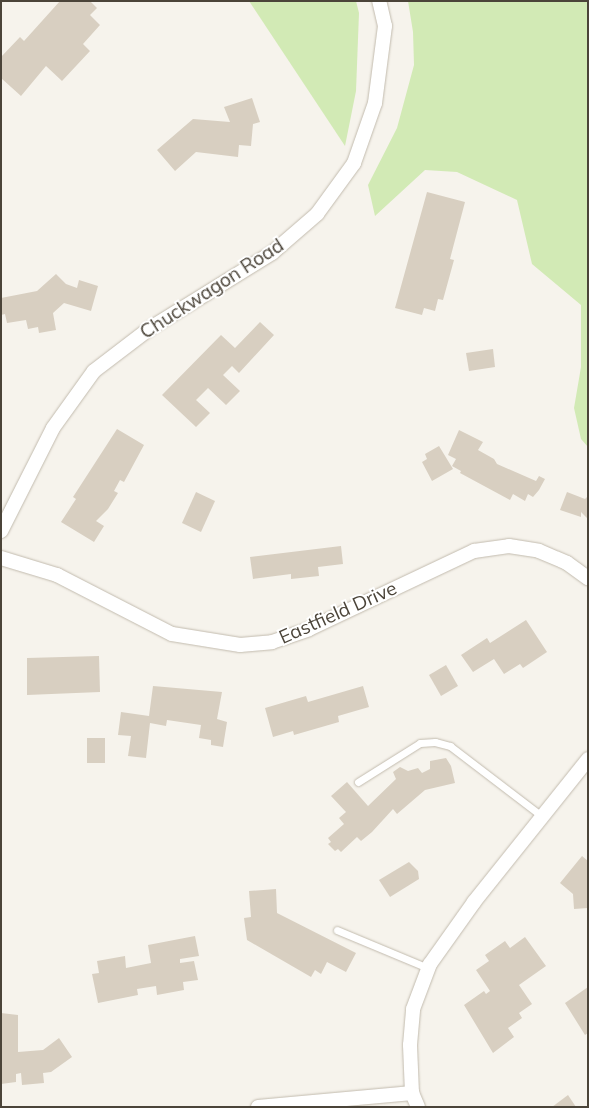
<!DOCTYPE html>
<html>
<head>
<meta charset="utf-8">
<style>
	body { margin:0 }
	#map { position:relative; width:589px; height:1108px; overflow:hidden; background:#f6f3ec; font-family:Mulish,sans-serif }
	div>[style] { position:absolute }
	.green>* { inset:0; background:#d2eab5 }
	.building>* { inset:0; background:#d8cfc1 }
	.roads { filter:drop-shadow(0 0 1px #c2bbae) drop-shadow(0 0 1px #c2bbae) }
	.lane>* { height:7px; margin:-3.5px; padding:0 3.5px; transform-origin:3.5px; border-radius:3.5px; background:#fff }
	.street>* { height:14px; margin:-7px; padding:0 7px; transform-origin:7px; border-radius:7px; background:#fff }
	span { translate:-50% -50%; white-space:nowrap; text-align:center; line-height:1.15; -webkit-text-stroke:4px #fff; paint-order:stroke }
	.street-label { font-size:19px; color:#4b4439 }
	.frame { position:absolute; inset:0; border:2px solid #4b4439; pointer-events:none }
</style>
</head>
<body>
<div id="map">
	<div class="green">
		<i style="clip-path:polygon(249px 1px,356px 1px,359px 13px,356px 91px,345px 146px)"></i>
		<i style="clip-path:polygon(408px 1px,588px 1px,588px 447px,581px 439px,574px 408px,581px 367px,581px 305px,532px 264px,517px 200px,457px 172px,425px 170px,375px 216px,368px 185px,397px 128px,414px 65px,413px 32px)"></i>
	</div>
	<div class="building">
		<i style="clip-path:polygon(60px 1px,90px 1px,97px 8px,90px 15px,100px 25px,83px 44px,90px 51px,62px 81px,46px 66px,21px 96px,1px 78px,1px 57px,20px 37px,24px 41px)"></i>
		<i style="clip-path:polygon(252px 98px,260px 122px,253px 124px,251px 146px,239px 145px,238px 157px,196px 152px,175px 171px,157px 150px,193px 119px,230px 122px,224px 107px)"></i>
		<i style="clip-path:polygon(427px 192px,465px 202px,450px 259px,454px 260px,443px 300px,438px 299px,435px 311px,424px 308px,422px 315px,395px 308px)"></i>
		<i style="clip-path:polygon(56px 274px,66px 284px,77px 288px,79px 280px,98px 286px,91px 311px,64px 303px,53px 313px,56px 330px,39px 333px,38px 327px,28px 329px,26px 320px,7px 323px,5px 314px,1px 315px,1px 298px,37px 291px)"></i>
		<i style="clip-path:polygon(260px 322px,274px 335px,239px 373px,232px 366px,223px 375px,240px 391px,226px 405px,208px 388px,196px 400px,210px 413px,196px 427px,162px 395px,221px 335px,235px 348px)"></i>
		<i style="clip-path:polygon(493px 349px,495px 367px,469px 371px,466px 353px)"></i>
		<i style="clip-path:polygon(117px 429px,144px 445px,124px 482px,120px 480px,114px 491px,118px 493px,108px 509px,96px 521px,104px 526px,94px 542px,61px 522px,76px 499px,73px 497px)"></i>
		<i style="clip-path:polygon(459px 430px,483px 442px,478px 450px,494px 459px,497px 464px,536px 481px,539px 476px,545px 479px,539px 490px,533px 497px,528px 494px,525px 501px,513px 494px,510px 500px,460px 473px,461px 471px,452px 466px,456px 459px,448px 455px)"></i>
		<i style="clip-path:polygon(439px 446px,453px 469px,432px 481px,422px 462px,427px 459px,425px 454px)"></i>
		<i style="clip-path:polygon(196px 492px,215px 501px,201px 532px,182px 523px)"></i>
		<i style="clip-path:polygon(567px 492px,585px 499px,588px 496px,588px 519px,581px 512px,581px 517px,560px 510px)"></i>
		<i style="clip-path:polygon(341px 546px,343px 564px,318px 567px,319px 576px,291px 579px,291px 574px,253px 579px,250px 557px)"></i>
		<i style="clip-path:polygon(526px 620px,547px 652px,523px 668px,520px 664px,504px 674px,494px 659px,473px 672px,461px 655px,487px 638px,490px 643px)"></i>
		<i style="clip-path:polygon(99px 656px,100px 692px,27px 695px,27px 658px)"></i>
		<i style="clip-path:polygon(446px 665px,458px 686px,441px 696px,429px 675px)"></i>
		<i style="clip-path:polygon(153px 686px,222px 692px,217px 719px,227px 722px,223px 747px,211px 745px,211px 740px,199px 738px,201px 725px,167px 720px,166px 726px,150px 723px,146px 758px,128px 756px,131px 736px,118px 735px,121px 712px,149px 716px)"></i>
		<i style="clip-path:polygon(363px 686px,369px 707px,338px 716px,339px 722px,294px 735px,293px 731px,273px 737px,265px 708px,306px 696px,308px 702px)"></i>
		<i style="clip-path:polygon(87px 738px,105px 738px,105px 763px,87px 763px)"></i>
		<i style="clip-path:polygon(446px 758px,451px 766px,455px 783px,425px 790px,397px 814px,393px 809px,372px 832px,361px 841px,357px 837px,341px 852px,338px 849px,335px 851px,328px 844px,331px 842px,328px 838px,344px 824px,339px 818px,346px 812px,331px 796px,347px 782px,368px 806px,396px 779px,393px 772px,400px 767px,408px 771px,418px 768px,422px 773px,430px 769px,430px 761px)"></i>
		<i style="clip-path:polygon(582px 856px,588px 861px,588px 908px,574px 909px,573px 894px,560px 883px)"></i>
		<i style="clip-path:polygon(409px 862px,418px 871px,419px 879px,390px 897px,379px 880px)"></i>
		<i style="clip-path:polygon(276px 889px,277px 913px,356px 953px,346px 972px,327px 962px,321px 974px,315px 970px,311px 977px,247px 940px,244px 918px,251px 917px,249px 891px)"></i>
		<i style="clip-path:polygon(195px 936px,199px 956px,180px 959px,180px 963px,194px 961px,198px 980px,183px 982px,184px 990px,157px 995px,156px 986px,137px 989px,138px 995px,98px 1003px,92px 974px,99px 973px,97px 961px,125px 956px,126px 968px,151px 963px,148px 945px)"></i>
		<i style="clip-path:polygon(525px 937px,546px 966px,519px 985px,532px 1004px,519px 1013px,522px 1018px,508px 1028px,514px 1037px,493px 1053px,464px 1005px,484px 991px,486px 994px,490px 991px,476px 970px,489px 961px,485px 955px,505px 941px,510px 948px)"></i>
		<i style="clip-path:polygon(588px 987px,588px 1033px,585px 1035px,565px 1003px)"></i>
		<i style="clip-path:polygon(1px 1013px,18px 1015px,18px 1052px,43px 1050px,59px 1038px,72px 1057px,51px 1072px,43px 1073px,44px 1083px,22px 1085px,21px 1073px,16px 1074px,16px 1082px,1px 1084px)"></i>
		<i style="clip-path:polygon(568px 1095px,576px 1107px,552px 1107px)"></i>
	</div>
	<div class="roads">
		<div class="lane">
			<i style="left:358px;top:782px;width:73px;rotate:-32.2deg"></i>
			<i style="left:420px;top:743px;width:15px;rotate:-4deg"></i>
			<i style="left:435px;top:742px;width:16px;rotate:15deg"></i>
			<i style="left:450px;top:746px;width:117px;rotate:37.4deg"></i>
			<i style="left:337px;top:930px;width:99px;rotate:22.7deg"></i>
		</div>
		<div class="street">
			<i style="left:1px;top:531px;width:115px;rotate:-63.2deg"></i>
			<i style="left:53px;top:428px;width:70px;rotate:-54.3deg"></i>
			<i style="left:94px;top:371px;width:69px;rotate:-37.4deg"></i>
			<i style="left:149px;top:329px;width:145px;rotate:-31.7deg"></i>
			<i style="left:272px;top:253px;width:60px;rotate:-40.9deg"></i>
			<i style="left:317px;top:214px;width:63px;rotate:-54deg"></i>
			<i style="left:354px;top:163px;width:64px;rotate:-70.7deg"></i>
			<i style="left:375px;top:103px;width:78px;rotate:-82.6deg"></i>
			<i style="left:385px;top:26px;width:26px;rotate:-103deg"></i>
			<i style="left:1px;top:558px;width:59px;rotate:16.9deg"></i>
			<i style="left:57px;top:575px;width:129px;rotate:27.2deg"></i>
			<i style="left:172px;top:634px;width:69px;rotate:9.2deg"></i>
			<i style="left:240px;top:645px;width:32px;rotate:-5deg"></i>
			<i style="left:272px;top:642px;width:39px;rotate:-19deg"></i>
			<i style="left:309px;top:629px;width:183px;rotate:-25.3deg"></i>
			<i style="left:474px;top:551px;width:35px;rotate:-8deg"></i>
			<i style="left:509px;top:546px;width:30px;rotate:9deg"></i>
			<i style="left:539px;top:551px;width:30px;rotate:23deg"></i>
			<i style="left:567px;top:563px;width:26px;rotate:36deg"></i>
			<i style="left:258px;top:1107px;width:155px;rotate:-5.2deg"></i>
			<i style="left:418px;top:1107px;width:15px;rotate:-113deg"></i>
			<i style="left:412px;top:1093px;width:48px;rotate:-92.4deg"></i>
			<i style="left:410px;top:1045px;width:36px;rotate:-85deg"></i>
			<i style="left:413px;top:1009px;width:48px;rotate:-69.3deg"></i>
			<i style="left:430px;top:964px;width:76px;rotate:-54.6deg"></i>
			<i style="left:474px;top:902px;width:183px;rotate:-51.4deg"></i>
		</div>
	</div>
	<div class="street-label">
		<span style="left:212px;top:289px;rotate:-33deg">Chuckwagon Road</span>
		<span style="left:338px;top:613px;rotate:-24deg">Eastfield Drive</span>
	</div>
	<div class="frame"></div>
</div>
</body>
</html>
